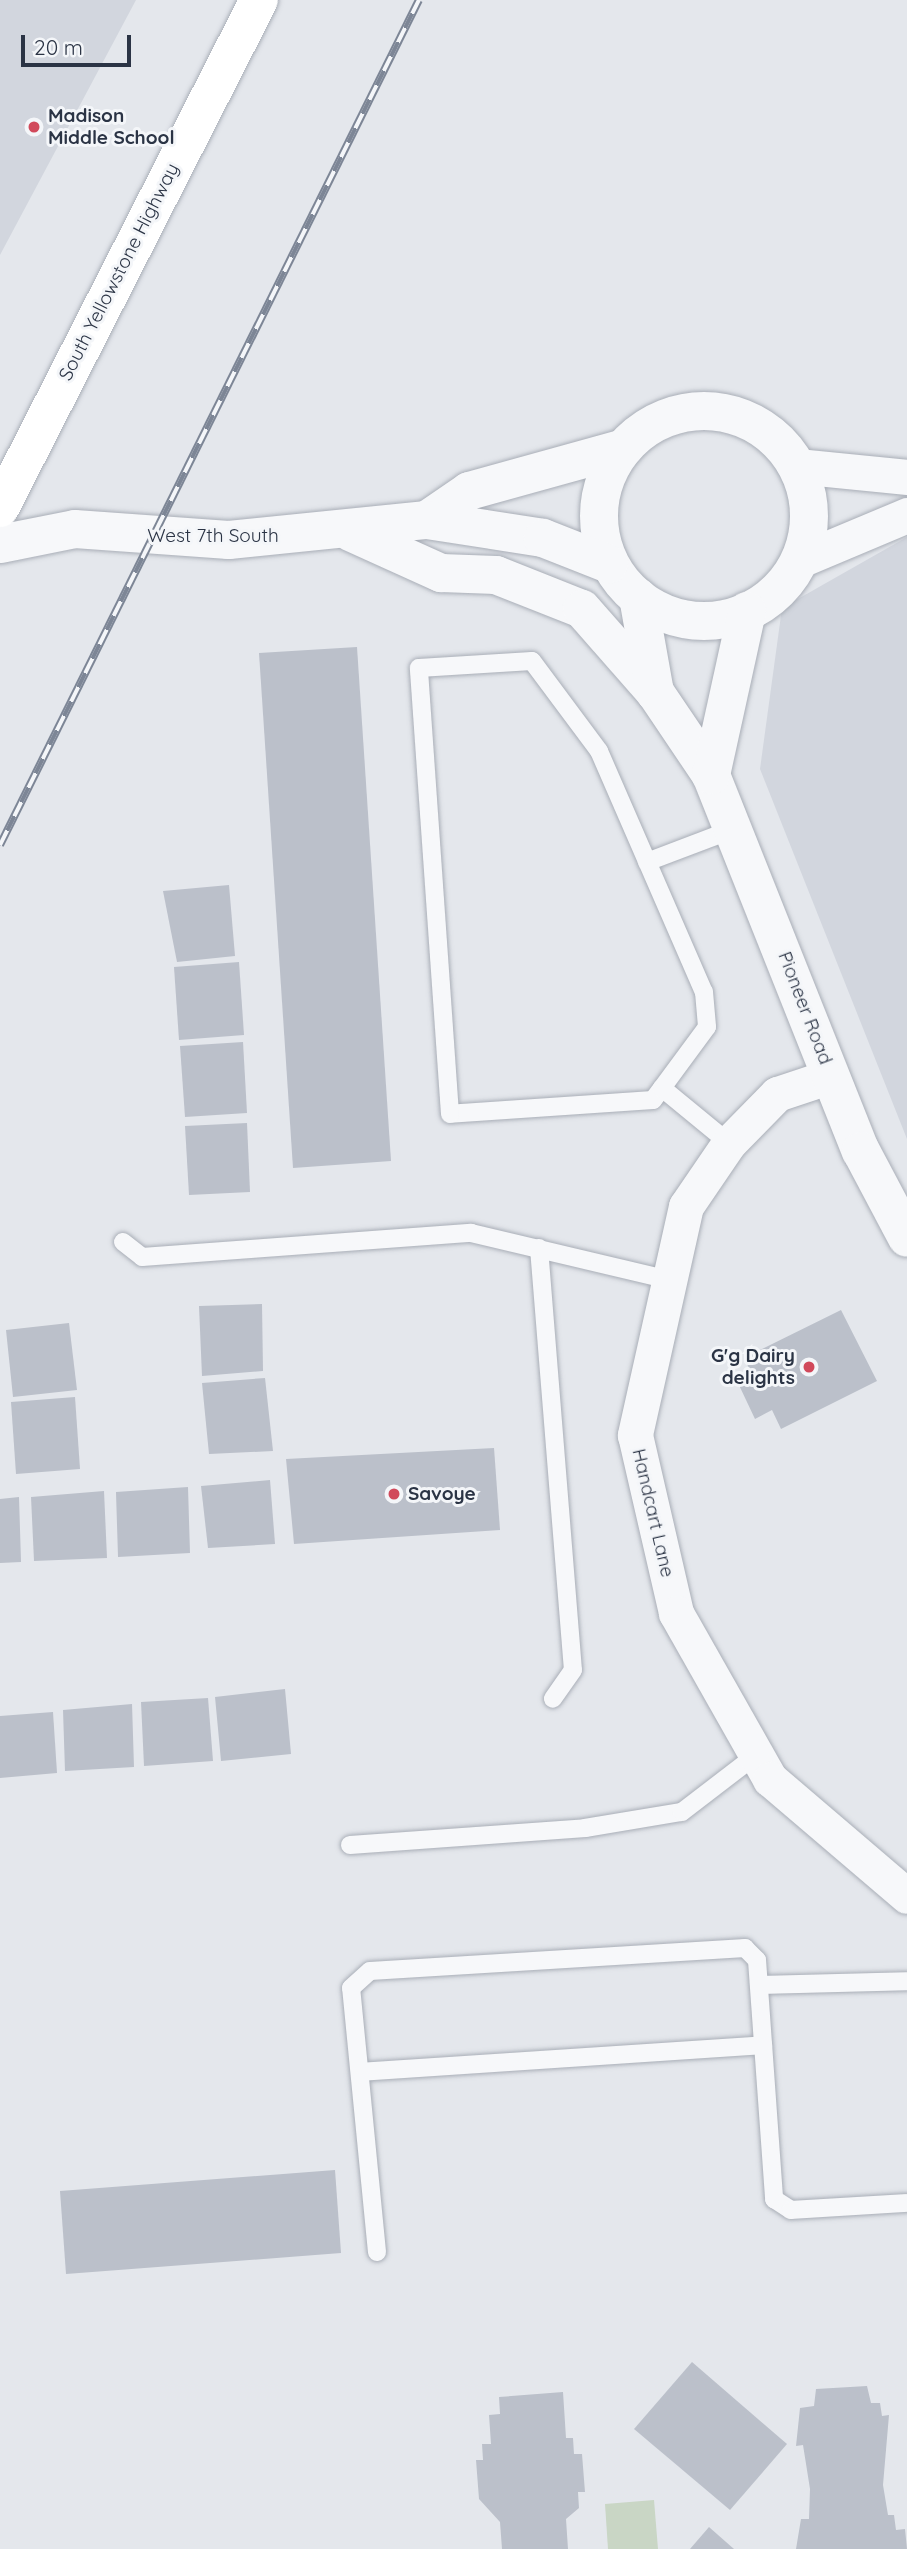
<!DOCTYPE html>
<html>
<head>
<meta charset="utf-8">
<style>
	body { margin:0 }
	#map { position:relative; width:907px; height:2549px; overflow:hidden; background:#e4e7ec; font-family:Quicksand,sans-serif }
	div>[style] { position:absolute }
	.built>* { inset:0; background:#d2d6de }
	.green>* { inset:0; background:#c9d6c5 }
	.building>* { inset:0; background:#bbc0ca }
	.roads { filter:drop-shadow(0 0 2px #a9aeb7) drop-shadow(0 0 2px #a9aeb7) }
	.service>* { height:18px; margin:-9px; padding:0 9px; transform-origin:9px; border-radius:9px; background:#f7f8fa }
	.minor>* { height:35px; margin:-17.5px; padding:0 17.5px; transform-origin:17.5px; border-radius:17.5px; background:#f7f8fa }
	.tertiary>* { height:38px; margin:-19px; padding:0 19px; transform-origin:19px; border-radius:19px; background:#f7f8fa }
	.tertiary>.ring { margin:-19px; padding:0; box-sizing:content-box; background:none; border:38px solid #f7f8fa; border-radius:50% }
	.primary>* { height:38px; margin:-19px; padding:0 19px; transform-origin:19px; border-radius:19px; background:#fff }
	.rail>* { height:8px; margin-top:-4px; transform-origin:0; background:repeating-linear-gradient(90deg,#f4f6f9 0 16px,#7d8696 0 32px); box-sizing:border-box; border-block:2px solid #7d8696 }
	.dots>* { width:19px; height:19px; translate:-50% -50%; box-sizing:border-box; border:4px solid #f4f6f9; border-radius:50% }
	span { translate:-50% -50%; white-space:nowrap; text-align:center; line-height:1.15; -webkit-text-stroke:6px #f4f6f9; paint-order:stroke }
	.poi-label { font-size:19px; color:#2b3445; font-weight:700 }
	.left { translate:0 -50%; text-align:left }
	.right { translate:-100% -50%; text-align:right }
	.street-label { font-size:19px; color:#2b3445 }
	.scale { position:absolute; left:21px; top:35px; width:110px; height:32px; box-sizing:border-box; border:4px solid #2b3445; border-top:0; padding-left:9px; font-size:21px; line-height:24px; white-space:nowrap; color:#2b3445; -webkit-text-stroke:5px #f4f6f9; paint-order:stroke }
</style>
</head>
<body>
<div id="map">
	<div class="built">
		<i style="clip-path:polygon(0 0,136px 0,0 255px)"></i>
		<i style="clip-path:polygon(907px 537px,907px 1139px,760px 769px,782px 608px)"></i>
	</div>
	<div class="green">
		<i style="clip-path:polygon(654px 2500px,658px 2549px,608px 2549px,605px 2504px)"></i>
	</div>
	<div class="building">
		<i style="clip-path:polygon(357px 647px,391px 1161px,293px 1168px,259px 653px)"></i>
		<i style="clip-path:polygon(229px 885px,235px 956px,177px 962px,163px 891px)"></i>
		<i style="clip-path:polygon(239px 962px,244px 1035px,179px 1040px,174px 967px)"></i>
		<i style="clip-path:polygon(243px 1042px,247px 1113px,185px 1117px,180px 1046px)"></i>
		<i style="clip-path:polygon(247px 1123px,250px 1192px,189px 1195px,185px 1126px)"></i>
		<i style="clip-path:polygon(262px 1304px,263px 1371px,202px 1376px,199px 1306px)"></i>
		<i style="clip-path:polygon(841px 1310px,877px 1381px,781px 1429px,772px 1410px,755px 1419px,738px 1383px,753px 1376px,744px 1358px)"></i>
		<i style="clip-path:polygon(69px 1323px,77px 1390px,13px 1397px,6px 1330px)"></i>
		<i style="clip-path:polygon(265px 1378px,273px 1451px,209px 1454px,202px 1383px)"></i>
		<i style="clip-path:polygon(75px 1397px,80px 1469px,16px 1474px,11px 1402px)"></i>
		<i style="clip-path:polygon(494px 1448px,500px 1530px,294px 1544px,286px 1459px)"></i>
		<i style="clip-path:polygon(270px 1480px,275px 1544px,208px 1548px,201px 1486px)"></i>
		<i style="clip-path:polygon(188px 1487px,190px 1553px,118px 1557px,116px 1492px)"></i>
		<i style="clip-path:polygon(104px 1491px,107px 1558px,34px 1561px,31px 1497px)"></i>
		<i style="clip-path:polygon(19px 1497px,21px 1562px,0 1563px,0 1499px)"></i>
		<i style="clip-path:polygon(285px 1689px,291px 1754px,221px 1761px,215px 1697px)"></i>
		<i style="clip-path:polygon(208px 1698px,213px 1761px,144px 1766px,141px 1702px)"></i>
		<i style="clip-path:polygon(132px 1704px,134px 1767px,65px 1771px,63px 1710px)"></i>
		<i style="clip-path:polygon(53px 1712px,57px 1773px,0 1778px,0 1716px)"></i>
		<i style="clip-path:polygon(335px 2170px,341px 2253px,66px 2274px,60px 2191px)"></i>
		<i style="clip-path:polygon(692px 2362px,787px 2444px,730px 2510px,634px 2429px)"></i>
		<i style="clip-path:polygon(867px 2386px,871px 2403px,880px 2403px,882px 2416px,889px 2415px,883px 2485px,888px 2515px,894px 2515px,896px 2530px,905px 2529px,907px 2549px,796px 2549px,801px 2519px,809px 2519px,810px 2489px,803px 2445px,796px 2446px,800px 2408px,814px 2406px,816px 2389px)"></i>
		<i style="clip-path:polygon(563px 2392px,566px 2438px,573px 2438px,574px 2454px,582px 2454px,585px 2492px,578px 2492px,579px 2508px,566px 2519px,568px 2549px,502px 2549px,500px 2522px,479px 2499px,476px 2460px,483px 2460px,482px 2444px,491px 2444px,489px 2415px,500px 2414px,499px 2397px)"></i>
		<i style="clip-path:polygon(709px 2527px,734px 2549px,690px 2549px)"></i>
	</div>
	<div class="roads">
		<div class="service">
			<i style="left:647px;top:862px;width:93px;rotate:-20.8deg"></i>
			<i style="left:662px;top:1088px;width:15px;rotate:127deg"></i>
			<i style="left:653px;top:1100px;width:203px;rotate:176.1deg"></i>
			<i style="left:450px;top:1114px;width:447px;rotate:-94deg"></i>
			<i style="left:419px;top:668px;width:113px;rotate:-3.5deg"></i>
			<i style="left:532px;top:661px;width:112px;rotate:53.3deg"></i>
			<i style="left:599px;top:751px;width:263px;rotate:66.5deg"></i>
			<i style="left:704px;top:992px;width:35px;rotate:85deg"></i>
			<i style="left:707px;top:1027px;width:76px;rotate:126.4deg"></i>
			<i style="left:662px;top:1088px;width:87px;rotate:39.4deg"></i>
			<i style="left:123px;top:1242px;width:24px;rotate:38deg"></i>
			<i style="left:142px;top:1257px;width:330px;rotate:-4.2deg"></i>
			<i style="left:471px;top:1233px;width:204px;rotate:13.3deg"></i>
			<i style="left:539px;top:1248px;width:423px;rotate:85.4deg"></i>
			<i style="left:573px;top:1670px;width:35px;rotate:125deg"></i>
			<i style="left:350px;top:1845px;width:236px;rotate:-4.1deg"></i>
			<i style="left:585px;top:1828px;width:98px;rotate:-9.4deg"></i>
			<i style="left:682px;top:1812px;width:93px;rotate:-37.6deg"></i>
			<i style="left:759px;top:1985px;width:148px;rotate:-1.5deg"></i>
			<i style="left:360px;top:2072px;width:404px;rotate:-3.8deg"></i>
			<i style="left:377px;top:2252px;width:265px;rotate:-95.6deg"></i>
			<i style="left:351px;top:1988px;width:25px;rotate:-42deg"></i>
			<i style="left:370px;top:1971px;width:376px;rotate:-3.5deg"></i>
			<i style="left:745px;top:1948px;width:17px;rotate:45deg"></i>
			<i style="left:757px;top:1960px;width:240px;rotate:85.9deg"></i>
			<i style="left:774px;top:2199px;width:20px;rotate:33deg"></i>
			<i style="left:791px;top:2210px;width:116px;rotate:-3.5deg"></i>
		</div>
		<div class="minor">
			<i style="left:797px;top:466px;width:111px;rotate:5.7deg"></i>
			<i style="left:800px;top:560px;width:116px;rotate:-22.8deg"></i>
			<i style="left:831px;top:1076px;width:57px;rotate:161.6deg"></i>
			<i style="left:777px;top:1094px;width:69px;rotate:134.4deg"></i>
			<i style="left:729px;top:1143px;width:76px;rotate:124.3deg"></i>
			<i style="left:686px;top:1206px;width:235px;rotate:102.6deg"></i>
			<i style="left:635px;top:1435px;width:183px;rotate:77deg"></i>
			<i style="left:676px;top:1613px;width:191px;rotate:60.5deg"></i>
			<i style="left:770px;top:1779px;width:180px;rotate:40.5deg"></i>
		</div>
		<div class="tertiary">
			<i class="ring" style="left:599px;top:411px;width:172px;height:172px"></i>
			<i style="left:427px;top:520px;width:51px;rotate:-34.6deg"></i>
			<i style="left:469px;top:491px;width:161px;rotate:-15.5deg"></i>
			<i style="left:350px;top:532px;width:100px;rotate:24.3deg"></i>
			<i style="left:441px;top:573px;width:55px;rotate:2.1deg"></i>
			<i style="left:496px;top:575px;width:92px;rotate:21.6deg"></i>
			<i style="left:582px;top:609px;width:111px;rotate:48.7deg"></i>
			<i style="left:0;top:544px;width:76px;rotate:-11.3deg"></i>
			<i style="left:75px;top:529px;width:154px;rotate:4.1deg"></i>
			<i style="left:229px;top:540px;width:199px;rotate:-5.8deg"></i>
			<i style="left:427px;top:520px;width:117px;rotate:8.8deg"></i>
			<i style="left:543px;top:538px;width:71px;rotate:21.5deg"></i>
			<i style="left:638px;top:597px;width:97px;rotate:79.9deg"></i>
			<i style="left:655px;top:692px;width:100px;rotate:56deg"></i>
			<i style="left:711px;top:775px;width:405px;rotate:68.3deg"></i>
			<i style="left:861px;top:1151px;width:98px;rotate:62.1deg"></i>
			<i style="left:711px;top:775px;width:168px;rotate:-77.6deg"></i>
		</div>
		<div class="primary">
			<i style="left:0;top:508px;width:570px;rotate:-62.99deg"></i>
		</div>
	</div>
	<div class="rail">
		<i style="left:0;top:845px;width:943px;rotate:-63.63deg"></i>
	</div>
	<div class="dots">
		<i style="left:34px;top:127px;background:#d1495b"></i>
		<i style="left:809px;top:1367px;background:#d1495b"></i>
		<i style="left:394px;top:1494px;background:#d1495b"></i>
	</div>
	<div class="poi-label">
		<span class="left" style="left:48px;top:127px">Madison<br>Middle School</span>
		<span class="right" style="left:795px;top:1367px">G'g Dairy<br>delights</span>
		<span class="left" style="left:408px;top:1494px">Savoye</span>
	</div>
	<div class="street-label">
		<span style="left:119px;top:272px;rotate:-63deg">South Yellowstone Highway</span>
		<span style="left:213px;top:536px">West 7th South</span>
		<span style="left:805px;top:1008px;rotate:69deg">Pioneer Road</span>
		<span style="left:653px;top:1513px;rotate:77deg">Handcart Lane</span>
	</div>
	<div class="scale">20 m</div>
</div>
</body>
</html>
